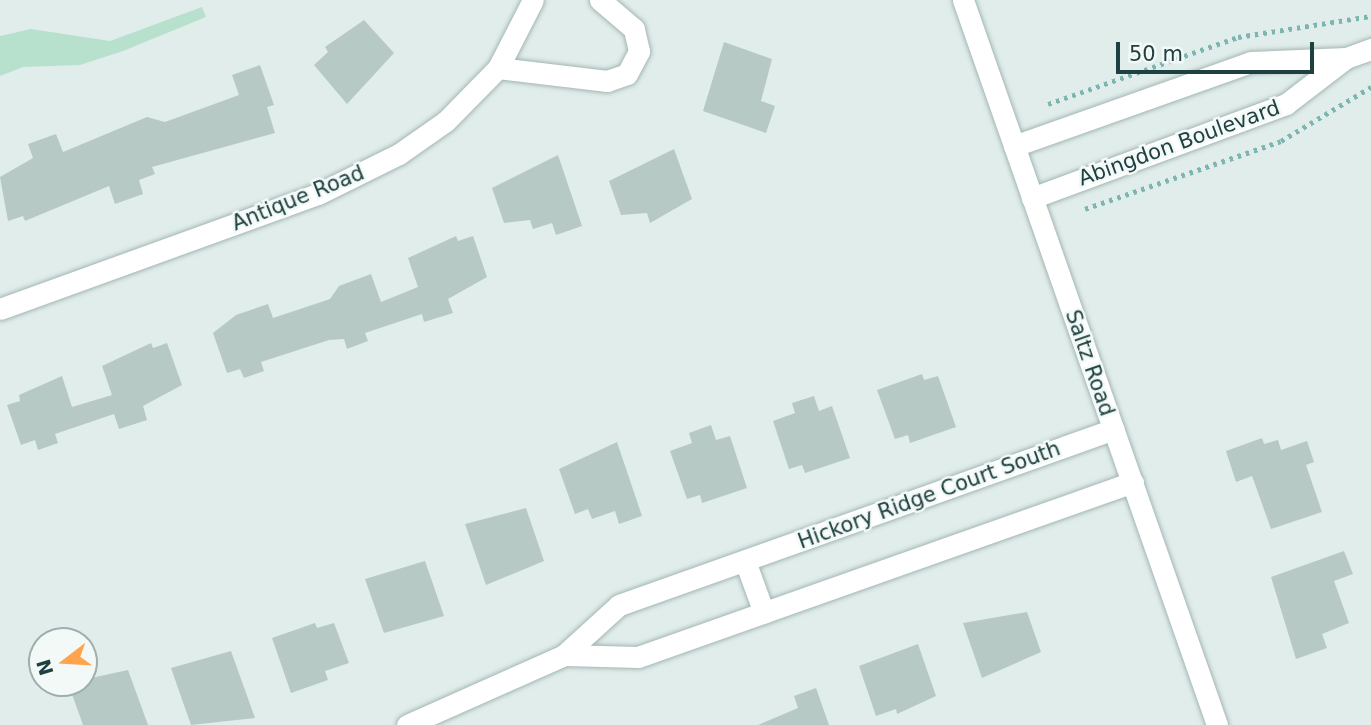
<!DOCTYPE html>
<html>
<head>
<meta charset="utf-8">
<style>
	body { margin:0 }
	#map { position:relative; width:1371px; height:725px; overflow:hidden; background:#e1edeb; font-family:"DejaVu Sans",sans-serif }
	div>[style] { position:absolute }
	.green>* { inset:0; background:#b7e1cd }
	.building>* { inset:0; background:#b6c9c5 }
	.path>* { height:4.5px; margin-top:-2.25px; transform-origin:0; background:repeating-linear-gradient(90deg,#7db5b1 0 3.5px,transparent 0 8.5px) }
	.roads { filter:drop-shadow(0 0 2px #a3b6b4) drop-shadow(0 0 2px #a3b6b4) }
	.minor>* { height:21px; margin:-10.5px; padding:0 10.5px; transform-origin:10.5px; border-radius:10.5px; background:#fff }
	span { translate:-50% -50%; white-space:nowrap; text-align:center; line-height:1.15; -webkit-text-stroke:5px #f2f9f7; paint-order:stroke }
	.street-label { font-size:21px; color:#1f4040 }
	.north { position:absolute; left:28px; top:627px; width:70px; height:70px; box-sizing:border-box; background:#f2f9f7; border:2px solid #9eafae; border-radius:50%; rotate:253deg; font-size:19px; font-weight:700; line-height:28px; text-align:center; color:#1f4040 }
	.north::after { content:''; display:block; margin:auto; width:24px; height:32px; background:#ffa44d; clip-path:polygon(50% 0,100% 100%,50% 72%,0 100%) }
	.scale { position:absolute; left:1116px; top:42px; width:198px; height:32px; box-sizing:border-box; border:4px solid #1f4040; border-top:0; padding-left:9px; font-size:21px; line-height:24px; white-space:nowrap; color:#1f4040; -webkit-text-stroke:5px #f2f9f7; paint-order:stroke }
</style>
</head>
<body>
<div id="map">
	<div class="green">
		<i style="clip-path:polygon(202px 7px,206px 17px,123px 51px,80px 65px,23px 67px,0 76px,0 36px,31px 29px,110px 41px)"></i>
	</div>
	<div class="building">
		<i style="clip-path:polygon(364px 20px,394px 53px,347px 104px,314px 65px,328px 52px,325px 47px)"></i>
		<i style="clip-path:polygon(724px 42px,772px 59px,761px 101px,775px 106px,766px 133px,703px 111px)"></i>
		<i style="clip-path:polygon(260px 65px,274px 105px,267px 107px,275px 133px,152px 167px,155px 174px,139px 180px,143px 194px,115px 204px,109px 186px,25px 221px,23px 216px,8px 221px,0 177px,33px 158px,28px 144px,56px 134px,63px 152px,147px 117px,165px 122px,239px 95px,232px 75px)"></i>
		<i style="clip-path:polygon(674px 149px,692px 199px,650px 223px,647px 213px,621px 215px,609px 181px)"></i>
		<i style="clip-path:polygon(558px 155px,582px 226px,556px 235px,552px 223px,533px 229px,530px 220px,504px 223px,492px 188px)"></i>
		<i style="clip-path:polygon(456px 236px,458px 241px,473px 236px,487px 277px,448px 299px,453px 313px,424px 322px,422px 314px,365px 333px,368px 341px,347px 349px,344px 339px,329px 340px,261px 362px,264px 371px,244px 378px,240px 369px,227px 373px,213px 333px,236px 315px,268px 304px,273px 318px,330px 299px,339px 286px,371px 274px,381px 302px,418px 287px,408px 258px)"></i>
		<i style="clip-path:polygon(151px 343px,153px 348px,167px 343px,182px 385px,143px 406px,147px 420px,119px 429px,114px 414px,55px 434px,58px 443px,38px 450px,35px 440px,21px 445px,7px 405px,20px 401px,19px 395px,62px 376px,72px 407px,112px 395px,102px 366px)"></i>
		<i style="clip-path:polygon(922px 374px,924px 380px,938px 376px,956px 427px,910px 443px,908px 435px,895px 439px,877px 390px)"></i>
		<i style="clip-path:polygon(814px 396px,819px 411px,832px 406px,850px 458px,805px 473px,802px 465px,789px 469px,773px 421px,795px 413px,792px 403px)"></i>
		<i style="clip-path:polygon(711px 425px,716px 440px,730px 436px,747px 488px,702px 503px,700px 495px,687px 499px,670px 451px,692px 443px,689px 433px)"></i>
		<i style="clip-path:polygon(1262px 438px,1264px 444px,1278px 440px,1281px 450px,1307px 441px,1314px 462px,1306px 465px,1322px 512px,1271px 529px,1252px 476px,1236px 482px,1226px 451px)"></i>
		<i style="clip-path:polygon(617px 442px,642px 516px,619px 524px,615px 511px,592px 519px,588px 509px,575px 514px,559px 469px)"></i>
		<i style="clip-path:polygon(526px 508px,544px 561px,486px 585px,465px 524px)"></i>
		<i style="clip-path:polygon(1344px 551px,1353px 574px,1334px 581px,1349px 623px,1322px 634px,1327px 648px,1296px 659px,1271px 577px)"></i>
		<i style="clip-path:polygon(425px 561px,444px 616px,384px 633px,365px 579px)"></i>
		<i style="clip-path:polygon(1027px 612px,1041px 652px,982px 678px,963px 623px)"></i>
		<i style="clip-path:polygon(315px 623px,317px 628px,334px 623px,349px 663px,325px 671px,328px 680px,291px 693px,272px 638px)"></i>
		<i style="clip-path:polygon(918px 644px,936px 696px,897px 714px,896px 709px,876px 716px,859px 666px)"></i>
		<i style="clip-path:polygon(231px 651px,255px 718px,191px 725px,171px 668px)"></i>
		<i style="clip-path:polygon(128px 670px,148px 725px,83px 725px,68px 683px)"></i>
		<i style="clip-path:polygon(816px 688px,829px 725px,758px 725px,798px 708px,794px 696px)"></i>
	</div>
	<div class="path">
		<i style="left:1048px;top:104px;width:201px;rotate:-19.4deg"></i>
		<i style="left:1238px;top:37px;width:135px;rotate:-9deg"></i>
		<i style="left:1085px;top:209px;width:207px;rotate:-19.1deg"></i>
		<i style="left:1281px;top:141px;width:105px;rotate:-31deg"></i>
	</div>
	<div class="roads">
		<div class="minor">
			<i style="left:963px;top:0;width:768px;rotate:70.69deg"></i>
			<i style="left:1346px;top:58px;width:27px;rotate:-20deg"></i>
			<i style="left:498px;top:68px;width:110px;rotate:6.8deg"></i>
			<i style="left:607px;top:81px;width:21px;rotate:-19deg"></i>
			<i style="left:627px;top:74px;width:26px;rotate:-62deg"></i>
			<i style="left:639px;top:51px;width:23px;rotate:-103deg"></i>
			<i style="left:634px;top:29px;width:45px;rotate:-139.5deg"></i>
			<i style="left:1014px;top:146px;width:251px;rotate:-19.5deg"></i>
			<i style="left:1251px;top:62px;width:95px;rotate:-2.4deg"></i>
			<i style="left:1346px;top:58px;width:76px;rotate:142.5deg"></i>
			<i style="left:1286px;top:104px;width:271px;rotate:159.7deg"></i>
			<i style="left:0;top:309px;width:338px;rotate:-19.9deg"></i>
			<i style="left:318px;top:194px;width:90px;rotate:-26.3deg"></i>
			<i style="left:399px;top:154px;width:57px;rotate:-35.1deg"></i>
			<i style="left:446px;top:121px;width:74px;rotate:-45.5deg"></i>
			<i style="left:498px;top:68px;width:76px;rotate:-62.8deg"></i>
			<i style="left:745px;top:561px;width:55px;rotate:69.9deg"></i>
			<i style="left:564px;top:655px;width:74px;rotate:1.5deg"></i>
			<i style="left:638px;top:657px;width:525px;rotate:-19.47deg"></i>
			<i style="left:407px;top:725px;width:172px;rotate:-24deg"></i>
			<i style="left:564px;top:655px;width:74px;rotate:-42.3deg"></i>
			<i style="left:619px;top:605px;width:525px;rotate:-19.57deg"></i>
		</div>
	</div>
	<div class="street-label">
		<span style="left:1179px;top:143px;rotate:-20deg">Abingdon Boulevard</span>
		<span style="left:298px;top:198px;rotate:-22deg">Antique Road</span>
		<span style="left:1090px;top:363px;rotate:71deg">Saltz Road</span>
		<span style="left:929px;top:495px;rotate:-20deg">Hickory Ridge Court South</span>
	</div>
	<div class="north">N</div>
	<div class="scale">50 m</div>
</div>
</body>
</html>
